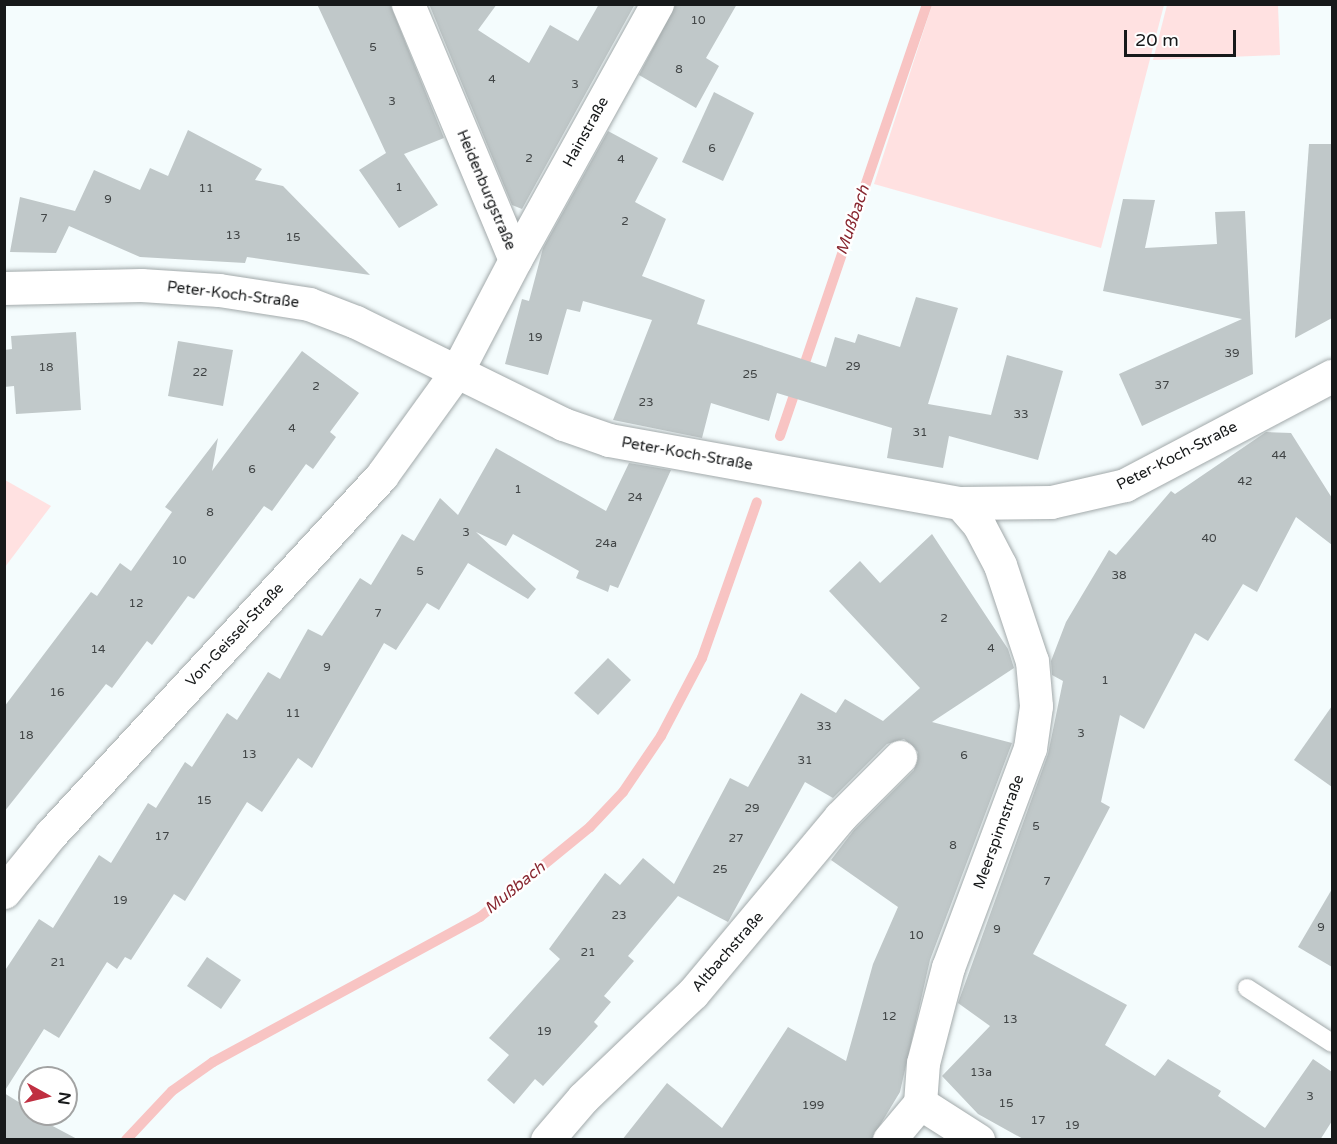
<!DOCTYPE html>
<html>
<head>
<meta charset="utf-8">
<style>
	body { margin:0 }
	#map { position:relative; width:1337px; height:1144px; overflow:hidden; background:#f4fcfd; font-family:"Varela Round",sans-serif }
	div>[style] { position:absolute }
	.green>* { inset:0; background:#ffe1e1 }
	.stream>* { height:10px; margin:-5px; padding:0 5px; transform-origin:5px; border-radius:5px; background:#f8c4c3 }
	.building>* { inset:0; background:#c0c8c9 }
	.roads { filter:drop-shadow(0 0 2px #a2a9aa) drop-shadow(0 0 2px #a2a9aa) }
	.service>* { height:18px; margin:-9px; padding:0 9px; transform-origin:9px; border-radius:9px; background:#fff }
	.minor>* { height:33px; margin:-16.5px; padding:0 16.5px; transform-origin:16.5px; border-radius:16.5px; background:#fff }
	.tertiary>* { height:33px; margin:-16.5px; padding:0 16.5px; transform-origin:16.5px; border-radius:16.5px; background:#fff }
	span { translate:-50% -50%; white-space:nowrap; text-align:center; line-height:1.15; -webkit-text-stroke:5px #fff; paint-order:stroke }
	.number-label { font-size:12px; color:#414546 }
	.number-label span { -webkit-text-stroke-width:0 }
	.street-label { font-size:15px; color:#17191a }
	.water-label { font-size:16px; color:#882730; font-style:italic }
	.frame { position:absolute; inset:0; border:6px solid #17191a; pointer-events:none }
	.north { position:absolute; left:18px; top:1066px; width:60px; height:60px; box-sizing:border-box; background:#fff; border:2px solid #a2a3a3; border-radius:50%; rotate:98deg; font-size:16px; font-weight:700; line-height:24px; text-align:center; color:#17191a }
	.north::after { content:''; display:block; margin:auto; width:21px; height:27px; background:#c02f41; clip-path:polygon(50% 0,100% 100%,50% 72%,0 100%) }
	.scale { position:absolute; left:1124px; top:30px; width:112px; height:27px; box-sizing:border-box; border:3px solid #17191a; border-top:0; padding-left:8px; font-size:18px; line-height:21px; white-space:nowrap; color:#17191a; -webkit-text-stroke:4px #fff; paint-order:stroke }
</style>
</head>
<body>
<div id="map">
	<div class="green">
		<i style="clip-path:polygon(932px 5px,1164px 5px,1101px 248px,874px 184px)"></i>
		<i style="clip-path:polygon(1167px 5px,1278px 5px,1280px 55px,1153px 60px)"></i>
		<i style="clip-path:polygon(5px 480px,51px 506px,5px 567px)"></i>
	</div>
	<div class="stream">
		<i style="left:780px;top:436px;width:456px;rotate:-71.2deg"></i>
		<i style="left:126px;top:1140px;width:67px;rotate:-46.8deg"></i>
		<i style="left:172px;top:1091px;width:50px;rotate:-35.3deg"></i>
		<i style="left:213px;top:1062px;width:304px;rotate:-28.5deg"></i>
		<i style="left:480px;top:917px;width:142px;rotate:-39.3deg"></i>
		<i style="left:590px;top:827px;width:48px;rotate:-46.7deg"></i>
		<i style="left:623px;top:792px;width:68px;rotate:-55.8deg"></i>
		<i style="left:661px;top:736px;width:88px;rotate:-62.3deg"></i>
		<i style="left:702px;top:658px;width:165px;rotate:-70.6deg"></i>
	</div>
	<div class="building">
		<i style="clip-path:polygon(317px 4px,390px 4px,444px 138px,404px 154px,438px 205px,399px 228px,359px 170px,386px 153px)"></i>
		<i style="clip-path:polygon(429px 4px,497px 4px,478px 30px,529px 63px,550px 25px,578px 41px,599px 4px,635px 4px,522px 209px,512px 205px)"></i>
		<i style="clip-path:polygon(676px 4px,737px 4px,706px 58px,719px 66px,696px 108px,639px 75px)"></i>
		<i style="clip-path:polygon(714px 92px,754px 113px,723px 181px,682px 162px)"></i>
		<i style="clip-path:polygon(188px 130px,262px 169px,255px 180px,283px 186px,370px 275px,247px 257px,245px 263px,140px 257px,69px 226px,56px 253px,10px 252px,20px 197px,75px 211px,94px 170px,140px 190px,150px 168px,168px 176px)"></i>
		<i style="clip-path:polygon(608px 131px,658px 158px,635px 202px,666px 219px,642px 276px,705px 300px,697px 324px,826px 367px,835px 337px,855px 343px,858px 334px,900px 347px,916px 297px,958px 308px,928px 404px,991px 415px,1007px 355px,1063px 371px,1038px 460px,949px 436px,943px 468px,887px 458px,892px 428px,777px 393px,769px 421px,711px 403px,702px 438px,613px 420px,652px 320px,583px 301px,580px 312px,567px 309px,548px 375px,505px 364px,522px 299px,529px 301px,543px 248px)"></i>
		<i style="clip-path:polygon(1309px 144px,1332px 144px,1332px 318px,1295px 338px)"></i>
		<i style="clip-path:polygon(1123px 199px,1155px 200px,1145px 248px,1217px 244px,1215px 212px,1245px 211px,1253px 374px,1142px 426px,1119px 374px,1242px 319px,1103px 291px)"></i>
		<i style="clip-path:polygon(76px 332px,81px 410px,16px 414px,14px 386px,4px 387px,4px 350px,12px 349px,11px 336px)"></i>
		<i style="clip-path:polygon(178px 341px,233px 350px,223px 406px,168px 396px)"></i>
		<i style="clip-path:polygon(302px 351px,359px 393px,330px 432px,336px 437px,313px 469px,306px 464px,272px 511px,264px 506px,194px 599px,188px 596px,152px 645px,147px 641px,112px 688px,106px 684px,4px 812px,4px 707px,91px 592px,97px 596px,120px 563px,131px 571px,172px 512px,165px 507px,218px 438px,212px 471px)"></i>
		<i style="clip-path:polygon(1266px 432px,1291px 433px,1332px 498px,1332px 545px,1296px 517px,1257px 592px,1243px 584px,1208px 641px,1195px 633px,1144px 729px,1120px 715px,1101px 802px,1110px 807px,1033px 954px,1127px 1005px,1105px 1045px,1155px 1076px,1168px 1059px,1221px 1091px,1218px 1096px,1265px 1128px,1313px 1059px,1332px 1072px,1332px 1121px,1320px 1140px,1025px 1140px,978px 1114px,942px 1076px,990px 1026px,958px 1003px,1048px 754px,1063px 681px,1052px 675px,1051px 661px,1066px 622px,1109px 550px,1116px 555px,1171px 491px,1175px 494px)"></i>
		<i style="clip-path:polygon(496px 448px,606px 511px,629px 463px,671px 470px,618px 588px,610px 585px,608px 592px,576px 578px,579px 571px,513px 534px,506px 546px,476px 532px,536px 589px,528px 599px,468px 563px,439px 610px,427px 603px,396px 650px,384px 643px,312px 768px,298px 758px,262px 812px,247px 802px,185px 901px,174px 894px,131px 960px,125px 957px,117px 969px,107px 962px,59px 1038px,44px 1029px,4px 1092px,4px 972px,39px 919px,53px 928px,99px 855px,111px 863px,148px 803px,156px 808px,185px 762px,192px 767px,227px 713px,237px 720px,268px 672px,280px 679px,308px 629px,322px 636px,360px 578px,371px 585px,402px 534px,414px 541px,440px 498px,458px 515px)"></i>
		<i style="clip-path:polygon(932px 534px,1008px 649px,1014px 668px,932px 722px,1012px 743px,930px 960px,900px 1092px,871px 1140px,622px 1140px,667px 1083px,722px 1128px,788px 1027px,846px 1061px,873px 964px,898px 907px,831px 860px,854px 830px,914px 770px,918px 752px,904px 739px,887px 744px,833px 798px,805px 782px,728px 922px,678px 896px,628px 956px,634px 961px,604px 996px,611px 1002px,594px 1022px,598px 1026px,543px 1086px,535px 1079px,514px 1104px,487px 1080px,509px 1055px,489px 1038px,560px 959px,549px 949px,605px 873px,620px 885px,643px 858px,674px 884px,730px 778px,748px 787px,801px 693px,836px 713px,845px 699px,883px 721px,920px 688px,829px 591px,860px 561px,880px 583px)"></i>
		<i style="clip-path:polygon(608px 658px,631px 680px,598px 715px,574px 693px)"></i>
		<i style="clip-path:polygon(1332px 706px,1332px 787px,1294px 760px)"></i>
		<i style="clip-path:polygon(1332px 889px,1332px 967px,1298px 947px)"></i>
		<i style="clip-path:polygon(207px 957px,241px 980px,221px 1009px,187px 986px)"></i>
		<i style="clip-path:polygon(4px 1093px,30px 1109px,30px 1114px,79px 1140px,4px 1140px)"></i>
	</div>
	<div class="roads">
		<div class="service">
			<i style="left:1247px;top:988px;width:101px;rotate:32.9deg"></i>
		</div>
		<div class="minor">
			<i style="left:515px;top:260px;width:293px;rotate:-61deg"></i>
			<i style="left:960px;top:503px;width:91px;rotate:-0.6deg"></i>
			<i style="left:1051px;top:502px;width:76px;rotate:-12.9deg"></i>
			<i style="left:1125px;top:485px;width:234px;rotate:-27.8deg"></i>
			<i style="left:4px;top:892px;width:75px;rotate:-51deg"></i>
			<i style="left:51px;top:834px;width:488px;rotate:-47.3deg"></i>
			<i style="left:382px;top:475px;width:128px;rotate:-54.2deg"></i>
			<i style="left:547px;top:1140px;width:55px;rotate:-49.4deg"></i>
			<i style="left:583px;top:1098px;width:152px;rotate:-43.7deg"></i>
			<i style="left:693px;top:993px;width:229px;rotate:-50.1deg"></i>
			<i style="left:840px;top:817px;width:85px;rotate:-45deg"></i>
			<i style="left:889px;top:1140px;width:48px;rotate:-50deg"></i>
		</div>
		<div class="tertiary">
			<i style="left:408px;top:4px;width:277px;rotate:67.3deg"></i>
			<i style="left:515px;top:260px;width:125px;rotate:117.6deg"></i>
			<i style="left:4px;top:288px;width:137px;rotate:-1.3deg"></i>
			<i style="left:141px;top:285px;width:78px;rotate:3.7deg"></i>
			<i style="left:219px;top:290px;width:91px;rotate:8.8deg"></i>
			<i style="left:309px;top:304px;width:50px;rotate:21deg"></i>
			<i style="left:356px;top:322px;width:231px;rotate:26.2deg"></i>
			<i style="left:563px;top:424px;width:49px;rotate:19.2deg"></i>
			<i style="left:609px;top:440px;width:357px;rotate:10.2deg"></i>
			<i style="left:960px;top:503px;width:29px;rotate:49deg"></i>
			<i style="left:979px;top:525px;width:45px;rotate:62.3deg"></i>
			<i style="left:1000px;top:565px;width:101px;rotate:71.6deg"></i>
			<i style="left:1032px;top:661px;width:45px;rotate:84.9deg"></i>
			<i style="left:1036px;top:706px;width:42px;rotate:98.1deg"></i>
			<i style="left:1030px;top:748px;width:234px;rotate:110.5deg"></i>
			<i style="left:948px;top:967px;width:99px;rotate:104.6deg"></i>
			<i style="left:923px;top:1063px;width:40px;rotate:94.3deg"></i>
			<i style="left:920px;top:1103px;width:69px;rotate:32.5deg"></i>
		</div>
	</div>
	<div class="number-label">
		<span style="left:698px;top:21px">10</span>
		<span style="left:373px;top:48px">5</span>
		<span style="left:679px;top:70px">8</span>
		<span style="left:492px;top:80px">4</span>
		<span style="left:575px;top:85px">3</span>
		<span style="left:392px;top:102px">3</span>
		<span style="left:712px;top:149px">6</span>
		<span style="left:529px;top:159px">2</span>
		<span style="left:621px;top:160px">4</span>
		<span style="left:399px;top:188px">1</span>
		<span style="left:206px;top:189px">11</span>
		<span style="left:108px;top:200px">9</span>
		<span style="left:44px;top:219px">7</span>
		<span style="left:625px;top:222px">2</span>
		<span style="left:233px;top:236px">13</span>
		<span style="left:293px;top:238px">15</span>
		<span style="left:535px;top:338px">19</span>
		<span style="left:1232px;top:354px">39</span>
		<span style="left:853px;top:367px">29</span>
		<span style="left:46px;top:368px">18</span>
		<span style="left:200px;top:373px">22</span>
		<span style="left:750px;top:375px">25</span>
		<span style="left:1162px;top:386px">37</span>
		<span style="left:316px;top:387px">2</span>
		<span style="left:646px;top:403px">23</span>
		<span style="left:1021px;top:415px">33</span>
		<span style="left:292px;top:429px">4</span>
		<span style="left:920px;top:433px">31</span>
		<span style="left:1279px;top:456px">44</span>
		<span style="left:252px;top:470px">6</span>
		<span style="left:1245px;top:482px">42</span>
		<span style="left:518px;top:490px">1</span>
		<span style="left:635px;top:498px">24</span>
		<span style="left:210px;top:513px">8</span>
		<span style="left:466px;top:533px">3</span>
		<span style="left:1209px;top:539px">40</span>
		<span style="left:606px;top:544px">24a</span>
		<span style="left:179px;top:561px">10</span>
		<span style="left:420px;top:572px">5</span>
		<span style="left:1119px;top:576px">38</span>
		<span style="left:136px;top:604px">12</span>
		<span style="left:378px;top:614px">7</span>
		<span style="left:944px;top:619px">2</span>
		<span style="left:991px;top:649px">4</span>
		<span style="left:98px;top:650px">14</span>
		<span style="left:327px;top:668px">9</span>
		<span style="left:1105px;top:681px">1</span>
		<span style="left:57px;top:693px">16</span>
		<span style="left:293px;top:714px">11</span>
		<span style="left:824px;top:727px">33</span>
		<span style="left:1081px;top:734px">3</span>
		<span style="left:26px;top:736px">18</span>
		<span style="left:249px;top:755px">13</span>
		<span style="left:964px;top:756px">6</span>
		<span style="left:805px;top:761px">31</span>
		<span style="left:204px;top:801px">15</span>
		<span style="left:752px;top:809px">29</span>
		<span style="left:1036px;top:827px">5</span>
		<span style="left:162px;top:837px">17</span>
		<span style="left:736px;top:839px">27</span>
		<span style="left:953px;top:846px">8</span>
		<span style="left:720px;top:870px">25</span>
		<span style="left:1047px;top:882px">7</span>
		<span style="left:120px;top:901px">19</span>
		<span style="left:619px;top:916px">23</span>
		<span style="left:1321px;top:928px">9</span>
		<span style="left:997px;top:930px">9</span>
		<span style="left:916px;top:936px">10</span>
		<span style="left:588px;top:953px">21</span>
		<span style="left:58px;top:963px">21</span>
		<span style="left:889px;top:1017px">12</span>
		<span style="left:1010px;top:1020px">13</span>
		<span style="left:544px;top:1032px">19</span>
		<span style="left:981px;top:1073px">13a</span>
		<span style="left:1310px;top:1097px">3</span>
		<span style="left:1006px;top:1104px">15</span>
		<span style="left:813px;top:1106px">199</span>
		<span style="left:1038px;top:1121px">17</span>
		<span style="left:1072px;top:1126px">19</span>
	</div>
	<div class="street-label">
		<span style="left:586px;top:132px;rotate:-61deg">Hainstraße</span>
		<span style="left:486px;top:190px;rotate:67deg">Heidenburgstraße</span>
		<span style="left:233px;top:295px;rotate:7deg">Peter-Koch-Straße</span>
		<span style="left:687px;top:454px;rotate:10deg">Peter-Koch-Straße</span>
		<span style="left:1177px;top:456px;rotate:-27deg">Peter-Koch-Straße</span>
		<span style="left:235px;top:635px;rotate:-47deg">Von-Geissel-Straße</span>
		<span style="left:999px;top:832px;rotate:-70deg">Meerspinnstraße</span>
		<span style="left:728px;top:952px;rotate:-49deg">Altbachstraße</span>
	</div>
	<div class="water-label">
		<span style="left:853px;top:220px;rotate:-71deg">Mußbach</span>
		<span style="left:515px;top:888px;rotate:-39deg">Mußbach</span>
	</div>
	<div class="frame"></div>
	<div class="north">N</div>
	<div class="scale">20 m</div>
</div>
</body>
</html>
